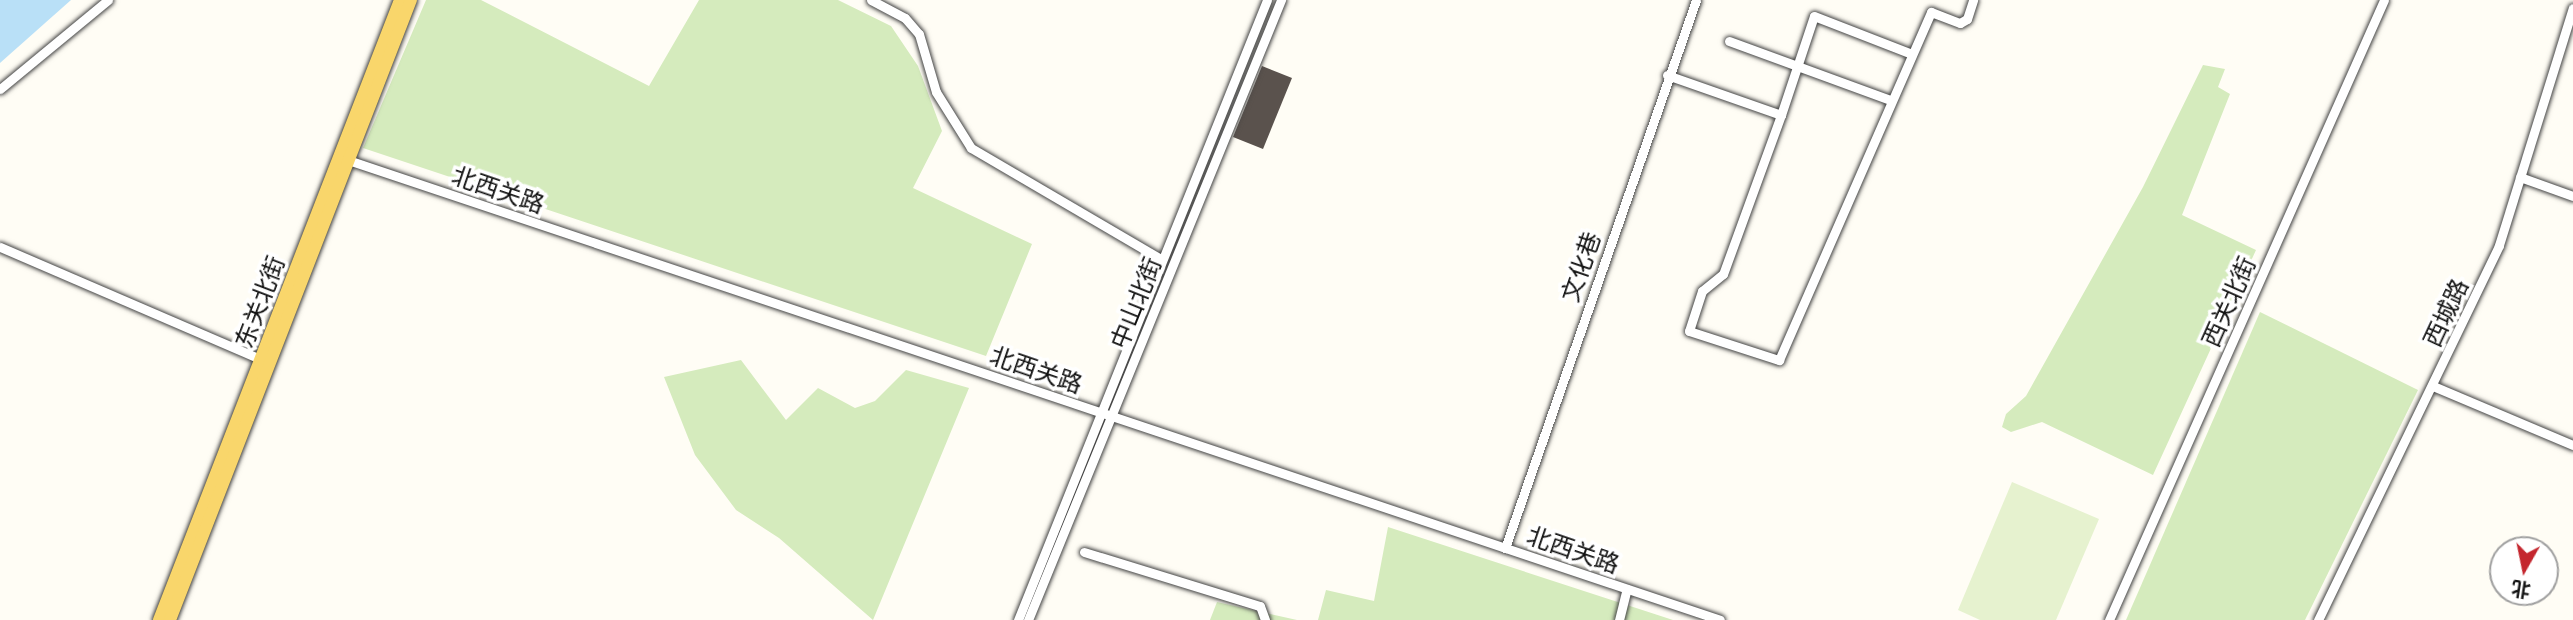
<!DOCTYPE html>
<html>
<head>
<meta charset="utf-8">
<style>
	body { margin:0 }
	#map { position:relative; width:2573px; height:620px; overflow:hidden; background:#fffdf5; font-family:"IBM Plex Serif","Noto Sans SC",serif }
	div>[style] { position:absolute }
	.green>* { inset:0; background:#d5ebbd }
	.pitch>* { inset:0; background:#e6f2cf }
	.water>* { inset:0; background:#b9e0f7 }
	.building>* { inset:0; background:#5a524d }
	.roads { filter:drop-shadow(0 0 2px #444) drop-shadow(0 0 2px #444) }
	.minor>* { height:9px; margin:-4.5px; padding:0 4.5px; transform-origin:4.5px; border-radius:4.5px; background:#fff }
	.major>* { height:12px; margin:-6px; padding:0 6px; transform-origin:6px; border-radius:6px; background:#f9d66b }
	span { translate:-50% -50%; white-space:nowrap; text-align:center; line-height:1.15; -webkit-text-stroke:7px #fff; paint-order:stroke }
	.street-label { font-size:24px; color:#111 }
	.north { position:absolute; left:2489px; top:536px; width:70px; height:70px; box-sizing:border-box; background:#fff; border:2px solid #a0a0a0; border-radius:50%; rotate:189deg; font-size:19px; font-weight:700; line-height:28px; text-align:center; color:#111 }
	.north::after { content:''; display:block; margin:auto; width:24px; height:32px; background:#c4262e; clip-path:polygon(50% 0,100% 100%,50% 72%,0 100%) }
</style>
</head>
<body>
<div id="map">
	<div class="green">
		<i style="clip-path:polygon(426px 0,481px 0,649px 86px,699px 0,838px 0,891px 26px,918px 66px,942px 131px,913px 188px,1032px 244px,986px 356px,363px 148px)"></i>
		<i style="clip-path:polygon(2203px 65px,2225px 69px,2218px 87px,2230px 94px,2182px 215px,2256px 250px,2153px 475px,2042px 422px,2011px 432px,2002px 427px,2006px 414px,2026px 396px,2143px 187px)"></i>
		<i style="clip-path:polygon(2260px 312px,2418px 390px,2305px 620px,2126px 620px)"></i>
		<i style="clip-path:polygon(741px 360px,786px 420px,818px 388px,855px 408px,875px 401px,906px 370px,969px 388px,873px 620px,779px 538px,736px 510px,695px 455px,664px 377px)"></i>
		<i style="clip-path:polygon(1388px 527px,1673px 620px,1318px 620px,1326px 590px,1374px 601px)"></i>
		<i style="clip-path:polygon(1217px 602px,1297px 620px,1210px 620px)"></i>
	</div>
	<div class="pitch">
		<i style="clip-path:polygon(2012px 482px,2099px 519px,2056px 620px,1980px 620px,1958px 610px)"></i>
	</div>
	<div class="water">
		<i style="clip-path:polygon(0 0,71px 0,0 63px)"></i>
	</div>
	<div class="building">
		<i style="clip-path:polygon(1262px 66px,1292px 78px,1263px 149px,1233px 137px)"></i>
	</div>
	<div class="roads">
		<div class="minor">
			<i style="left:871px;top:0;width:38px;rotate:28deg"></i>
			<i style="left:905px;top:18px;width:21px;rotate:49deg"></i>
			<i style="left:919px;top:34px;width:60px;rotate:73.7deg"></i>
			<i style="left:936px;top:92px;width:66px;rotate:58deg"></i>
			<i style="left:971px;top:148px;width:220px;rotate:30.3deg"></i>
			<i style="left:1729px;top:41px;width:171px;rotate:20.1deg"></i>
			<i style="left:1667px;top:75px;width:121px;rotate:19.3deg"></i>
			<i style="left:1781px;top:115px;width:169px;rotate:110deg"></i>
			<i style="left:1723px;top:274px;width:27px;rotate:141deg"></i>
			<i style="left:1702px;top:291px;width:42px;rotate:108deg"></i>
			<i style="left:1689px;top:331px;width:95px;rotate:17.9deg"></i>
			<i style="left:1779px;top:360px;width:380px;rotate:-66.4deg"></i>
			<i style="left:1931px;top:12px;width:31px;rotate:21deg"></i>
			<i style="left:1960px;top:23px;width:8px;rotate:-30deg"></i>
			<i style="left:1967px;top:19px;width:20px;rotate:-72deg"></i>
			<i style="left:0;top:89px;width:140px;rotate:-39.5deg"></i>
			<i style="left:1781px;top:115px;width:104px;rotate:-71.6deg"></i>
			<i style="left:1814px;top:16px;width:105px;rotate:21.2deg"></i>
			<i style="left:345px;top:159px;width:1450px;rotate:18.53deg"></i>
			<i style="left:2520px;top:177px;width:56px;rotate:19.7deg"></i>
			<i style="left:0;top:247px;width:288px;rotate:23.3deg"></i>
			<i style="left:2433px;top:386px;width:152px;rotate:22.9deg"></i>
			<i style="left:1505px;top:548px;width:580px;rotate:-70.78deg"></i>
			<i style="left:1084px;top:552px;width:184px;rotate:17.1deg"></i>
			<i style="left:1260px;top:606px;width:15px;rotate:70deg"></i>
			<i style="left:1018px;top:620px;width:668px;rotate:-68.12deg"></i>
			<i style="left:1028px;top:620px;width:670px;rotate:-67.8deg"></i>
			<i style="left:1619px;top:620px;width:32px;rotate:-76deg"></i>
			<i style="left:2109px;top:620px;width:678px;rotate:-66.08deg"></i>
			<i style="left:2318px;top:620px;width:416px;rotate:-64.2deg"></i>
			<i style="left:2499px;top:245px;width:248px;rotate:-72.7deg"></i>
		</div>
		<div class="major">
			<i style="left:159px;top:620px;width:665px;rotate:-68.76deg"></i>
			<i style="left:170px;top:620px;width:665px;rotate:-68.76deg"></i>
		</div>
	</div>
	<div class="street-label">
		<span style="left:498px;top:190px;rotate:19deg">北西关路</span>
		<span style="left:1581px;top:267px;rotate:-71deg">文化巷</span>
		<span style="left:260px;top:302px;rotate:-69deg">东关北街</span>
		<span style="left:2229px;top:302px;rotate:-66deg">西关北街</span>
		<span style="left:1136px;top:303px;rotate:-68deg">中山北街</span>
		<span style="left:2446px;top:313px;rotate:-65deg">西城路</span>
		<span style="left:1036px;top:370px;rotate:19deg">北西关路</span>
		<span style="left:1573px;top:550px;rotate:19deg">北西关路</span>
	</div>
	<div class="north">北</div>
</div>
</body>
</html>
